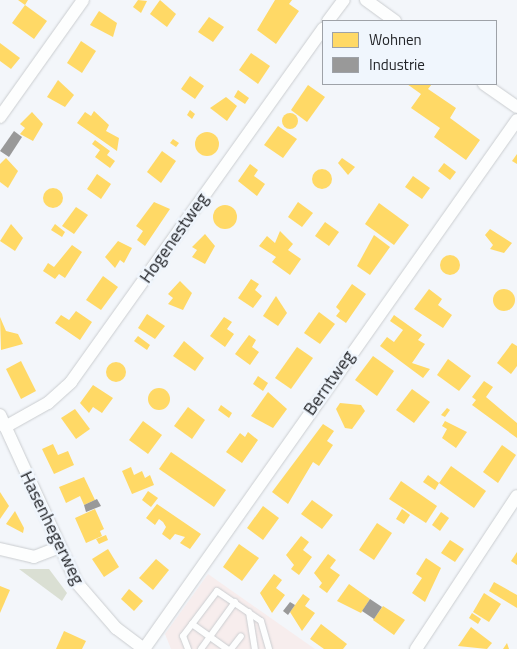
<!DOCTYPE html>
<html>
<head>
<meta charset="utf-8">
<style>
	body { margin:0 }
	#map { position:relative; width:517px; height:649px; overflow:hidden; background:#f3f6fa; font-family:"Titillium Web",sans-serif }
	div>[style] { position:absolute }
	.commercial>* { inset:0; background:#f7eded }
	.green>* { inset:0; background:#dadfd3 }
	.homes>* { inset:0; background:#ffd966 }
	.round { border-radius:50% }
	.industry>* { inset:0; background:#999 }
	.roads { filter:drop-shadow(0 0 1px #cacdd0) drop-shadow(0 0 1px #cacdd0) }
	.lane>* { height:6px; margin:-3px; padding:0 3px; transform-origin:3px; border-radius:3px; background:#fdfefe }
	.street>* { height:12px; margin:-6px; padding:0 6px; transform-origin:6px; border-radius:6px; background:#fdfefe }
	span { translate:-50% -50%; white-space:nowrap; text-align:center; line-height:1.15; -webkit-text-stroke:5px #f0f6fd; paint-order:stroke }
	.street-label { font-size:18px; color:#232529 }
	.legend { position:absolute; left:322px; top:20px; width:175px; height:65px; box-sizing:border-box; background:#f0f6fd; border:1px solid #9ea2a8; margin:0; padding:6px 9px; list-style:none; font-size:15px; color:#232529 }
	.legend li { display:flex; align-items:center; gap:10px; height:25px }
	.legend b { width:25px; border:1px solid #9ea2a8 }
</style>
</head>
<body>
<div id="map">
	<div class="commercial">
		<i style="clip-path:polygon(208px 574px,315px 649px,171px 649px,165px 634px)"></i>
	</div>
	<div class="green">
		<i style="clip-path:polygon(19px 569px,49px 569px,67px 593px,62px 601px)"></i>
	</div>
	<div class="homes">
		<i style="clip-path:polygon(18px 0,28px 0,25px 5px)"></i>
		<i style="clip-path:polygon(138px 0,147px 1px,141px 13px,133px 7px)"></i>
		<i style="clip-path:polygon(160px 0,176px 14px,167px 27px,150px 14px)"></i>
		<i style="clip-path:polygon(275px 0,292px 0,289px 4px,299px 11px,276px 44px,257px 30px)"></i>
		<i style="clip-path:polygon(25px 5px,47px 21px,34px 39px,12px 23px)"></i>
		<i style="clip-path:polygon(99px 11px,117px 23px,113px 37px,90px 25px)"></i>
		<i style="clip-path:polygon(209px 17px,224px 27px,213px 42px,198px 32px)"></i>
		<i style="clip-path:polygon(81px 41px,96px 51px,82px 73px,67px 63px)"></i>
		<i style="clip-path:polygon(0 43px,20px 58px,11px 69px,0 61px)"></i>
		<i style="clip-path:polygon(251px 53px,270px 66px,258px 84px,239px 70px)"></i>
		<i style="clip-path:polygon(190px 76px,204px 86px,195px 99px,181px 89px)"></i>
		<i style="clip-path:polygon(58px 80px,74px 95px,65px 107px,47px 97px)"></i>
		<i style="clip-path:polygon(407px 84px,432px 84px,428px 89px,456px 108px,450px 118px,480px 140px,466px 160px,434px 137px,440px 128px,411px 108px,421px 94px)"></i>
		<i style="clip-path:polygon(308px 85px,325px 97px,307px 122px,291px 110px)"></i>
		<i style="clip-path:polygon(238px 90px,249px 98px,245px 104px,234px 97px)"></i>
		<i style="clip-path:polygon(226px 97px,237px 106px,227px 121px,210px 108px)"></i>
		<i style="clip-path:polygon(190px 110px,195px 114px,192px 119px,187px 115px)"></i>
		<i style="clip-path:polygon(94px 111px,109px 125px,106px 131px,119px 138px,117px 151px,77px 123px,85px 112px,91px 116px)"></i>
		<i style="clip-path:polygon(32px 112px,43px 124px,33px 141px,20px 134px,25px 128px,20px 124px)"></i>
		<i class="round" style="left:282px;top:113px;width:16px;height:16px"></i>
		<i style="clip-path:polygon(278px 126px,297px 139px,283px 158px,264px 145px)"></i>
		<i class="round" style="left:195px;top:132px;width:24px;height:24px"></i>
		<i style="clip-path:polygon(173px 139px,179px 143px,176px 147px,170px 143px)"></i>
		<i style="clip-path:polygon(95px 140px,110px 151px,107px 155px,115px 161px,110px 168px,95px 157px,100px 150px,92px 144px)"></i>
		<i style="clip-path:polygon(162px 151px,176px 161px,161px 183px,147px 172px)"></i>
		<i style="clip-path:polygon(517px 154px,517px 164px,512px 161px)"></i>
		<i style="clip-path:polygon(6px 158px,18px 171px,8px 188px,0 182px,0 164px)"></i>
		<i style="clip-path:polygon(342px 158px,355px 167px,348px 175px,338px 163px)"></i>
		<i style="clip-path:polygon(444px 163px,456px 172px,450px 180px,438px 171px)"></i>
		<i style="clip-path:polygon(250px 164px,258px 170px,254px 176px,265px 184px,257px 196px,238px 181px)"></i>
		<i class="round" style="left:312px;top:169px;width:20px;height:20px"></i>
		<i style="clip-path:polygon(97px 174px,111px 184px,101px 199px,87px 189px)"></i>
		<i style="clip-path:polygon(413px 176px,430px 188px,422px 199px,405px 187px)"></i>
		<i class="round" style="left:43px;top:188px;width:20px;height:20px"></i>
		<i style="clip-path:polygon(154px 202px,170px 209px,145px 246px,137px 240px,143px 231px,136px 226px)"></i>
		<i style="clip-path:polygon(298px 202px,313px 213px,302px 227px,288px 217px)"></i>
		<i style="clip-path:polygon(379px 203px,409px 225px,394px 245px,365px 224px)"></i>
		<i class="round" style="left:213px;top:205px;width:24px;height:24px"></i>
		<i style="clip-path:polygon(76px 207px,88px 215px,74px 234px,62px 226px)"></i>
		<i style="clip-path:polygon(325px 222px,339px 232px,329px 246px,315px 236px)"></i>
		<i style="clip-path:polygon(11px 224px,23px 238px,15px 251px,0 241px)"></i>
		<i style="clip-path:polygon(55px 224px,65px 232px,62px 237px,51px 230px)"></i>
		<i style="clip-path:polygon(490px 229px,512px 243px,504px 253px,490px 249px,493px 245px,485px 235px)"></i>
		<i style="clip-path:polygon(280px 231px,293px 244px,288px 250px,301px 259px,290px 275px,272px 262px,276px 257px,259px 246px,267px 236px,275px 243px)"></i>
		<i style="clip-path:polygon(205px 234px,215px 246px,205px 264px,192px 257px,197px 250px,192px 247px)"></i>
		<i style="clip-path:polygon(374px 235px,390px 247px,370px 275px,357px 266px)"></i>
		<i style="clip-path:polygon(118px 241px,132px 248px,124px 263px,120px 260px,115px 268px,105px 257px)"></i>
		<i style="clip-path:polygon(72px 245px,82px 252px,65px 278px,59px 274px,55px 279px,43px 271px,48px 263px,54px 267px)"></i>
		<i class="round" style="left:440px;top:255px;width:20px;height:20px"></i>
		<i style="clip-path:polygon(103px 276px,118px 287px,101px 310px,86px 300px)"></i>
		<i style="clip-path:polygon(251px 279px,259px 284px,255px 290px,262px 296px,253px 308px,238px 298px)"></i>
		<i style="clip-path:polygon(180px 281px,192px 293px,183px 310px,168px 304px,173px 298px,168px 294px)"></i>
		<i style="clip-path:polygon(352px 284px,366px 294px,346px 323px,336px 316px,340px 311px,336px 307px)"></i>
		<i style="clip-path:polygon(429px 289px,442px 299px,438px 305px,452px 315px,443px 328px,414px 309px)"></i>
		<i class="round" style="left:493px;top:289px;width:22px;height:22px"></i>
		<i style="clip-path:polygon(276px 296px,287px 313px,278px 326px,263px 316px)"></i>
		<i style="clip-path:polygon(76px 311px,92px 322px,80px 340px,55px 323px,61px 315px,69px 320px)"></i>
		<i style="clip-path:polygon(319px 312px,335px 324px,320px 344px,304px 333px)"></i>
		<i style="clip-path:polygon(147px 314px,165px 326px,155px 339px,138px 328px)"></i>
		<i style="clip-path:polygon(394px 315px,422px 335px,418px 340px,425px 344px,412px 363px,430px 369px,423px 378px,380px 346px,387px 337px,394px 342px,403px 330px,390px 321px)"></i>
		<i style="clip-path:polygon(0 317px,6px 331px,18px 334px,23px 344px,1px 350px)"></i>
		<i style="clip-path:polygon(224px 317px,232px 322px,227px 329px,234px 334px,225px 347px,210px 336px)"></i>
		<i style="clip-path:polygon(249px 335px,256px 340px,252px 347px,259px 352px,250px 365px,235px 354px)"></i>
		<i style="clip-path:polygon(138px 336px,150px 345px,147px 350px,134px 341px)"></i>
		<i style="clip-path:polygon(184px 341px,204px 358px,195px 371px,173px 356px)"></i>
		<i style="clip-path:polygon(512px 343px,517px 346px,517px 366px,511px 374px,497px 363px)"></i>
		<i style="clip-path:polygon(297px 347px,313px 358px,291px 389px,275px 378px)"></i>
		<i style="clip-path:polygon(373px 356px,394px 371px,377px 396px,355px 380px)"></i>
		<i style="clip-path:polygon(448px 359px,471px 376px,459px 391px,437px 375px)"></i>
		<i style="clip-path:polygon(21px 361px,36px 391px,21px 399px,6px 369px)"></i>
		<i class="round" style="left:106px;top:362px;width:20px;height:20px"></i>
		<i style="clip-path:polygon(258px 376px,268px 383px,263px 391px,253px 384px)"></i>
		<i style="clip-path:polygon(484px 381px,493px 387px,486px 397px,517px 423px,517px 438px,472px 405px,476px 400px,472px 397px)"></i>
		<i style="clip-path:polygon(93px 385px,113px 398px,102px 413px,93px 407px,89px 413px,80px 403px)"></i>
		<i class="round" style="left:148px;top:388px;width:22px;height:22px"></i>
		<i style="clip-path:polygon(412px 389px,430px 402px,414px 423px,396px 410px)"></i>
		<i style="clip-path:polygon(268px 392px,287px 409px,273px 428px,251px 416px)"></i>
		<i style="clip-path:polygon(340px 403px,361px 405px,365px 411px,352px 429px,345px 428px,336px 409px)"></i>
		<i style="clip-path:polygon(221px 405px,232px 413px,229px 418px,218px 410px)"></i>
		<i style="clip-path:polygon(188px 407px,205px 420px,192px 439px,174px 426px)"></i>
		<i style="clip-path:polygon(447px 408px,450px 410px,445px 417px,441px 415px)"></i>
		<i style="clip-path:polygon(75px 409px,90px 429px,76px 439px,61px 418px)"></i>
		<i style="clip-path:polygon(143px 421px,162px 435px,148px 454px,129px 440px)"></i>
		<i style="clip-path:polygon(445px 421px,467px 432px,456px 448px,442px 438px,447px 429px,442px 426px)"></i>
		<i style="clip-path:polygon(323px 424px,334px 431px,327px 441px,333px 445px,319px 466px,313px 462px,288px 504px,272px 492px)"></i>
		<i style="clip-path:polygon(248px 432px,258px 440px,242px 463px,226px 452px,240px 433px,245px 437px)"></i>
		<i style="clip-path:polygon(53px 444px,58px 455px,68px 451px,74px 465px,54px 474px,42px 449px)"></i>
		<i style="clip-path:polygon(502px 445px,516px 455px,498px 483px,483px 472px)"></i>
		<i style="clip-path:polygon(171px 452px,226px 490px,214px 507px,159px 469px)"></i>
		<i style="clip-path:polygon(451px 466px,486px 491px,474px 508px,439px 483px)"></i>
		<i style="clip-path:polygon(131px 467px,134px 475px,142px 471px,145px 478px,150px 475px,154px 485px,132px 494px,122px 471px)"></i>
		<i style="clip-path:polygon(428px 475px,439px 483px,435px 490px,423px 482px)"></i>
		<i style="clip-path:polygon(84px 477px,95px 500px,84px 505px,80px 496px,66px 503px,59px 487px)"></i>
		<i style="clip-path:polygon(401px 481px,437px 506px,426px 523px,389px 499px)"></i>
		<i style="clip-path:polygon(148px 491px,158px 498px,151px 507px,142px 500px)"></i>
		<i style="clip-path:polygon(0 492px,9px 506px,0 519px)"></i>
		<i style="clip-path:polygon(312px 500px,333px 515px,322px 529px,301px 514px)"></i>
		<i style="clip-path:polygon(157px 504px,201px 534px,190px 549px,180px 543px,185px 537px,175px 534px,170px 540px,162px 534px,166px 527px,163px 522px,159px 519px,155px 525px,146px 518px)"></i>
		<i style="clip-path:polygon(263px 506px,279px 518px,263px 540px,247px 528px)"></i>
		<i style="clip-path:polygon(95px 509px,104px 529px,100px 531px,102px 536px,86px 543px,75px 518px)"></i>
		<i style="clip-path:polygon(402px 509px,410px 515px,404px 524px,396px 519px)"></i>
		<i style="clip-path:polygon(15px 511px,24px 528px,23px 533px,6px 524px)"></i>
		<i style="clip-path:polygon(441px 512px,449px 518px,440px 531px,432px 525px)"></i>
		<i style="clip-path:polygon(377px 523px,392px 533px,374px 560px,359px 550px)"></i>
		<i style="clip-path:polygon(106px 535px,108px 540px,99px 544px,96px 539px)"></i>
		<i style="clip-path:polygon(301px 536px,309px 542px,303px 550px,312px 557px,299px 575px,291px 569px,294px 565px,286px 555px)"></i>
		<i style="clip-path:polygon(450px 540px,464px 549px,455px 562px,441px 553px)"></i>
		<i style="clip-path:polygon(239px 544px,259px 558px,242px 581px,223px 567px)"></i>
		<i style="clip-path:polygon(108px 549px,119px 567px,104px 577px,92px 559px)"></i>
		<i style="clip-path:polygon(517px 552px,517px 565px,511px 561px)"></i>
		<i style="clip-path:polygon(328px 554px,336px 560px,330px 568px,340px 575px,327px 593px,319px 587px,322px 583px,314px 573px)"></i>
		<i style="clip-path:polygon(426px 558px,441px 568px,425px 602px,412px 593px,422px 578px,416px 574px)"></i>
		<i style="clip-path:polygon(156px 559px,169px 570px,153px 590px,139px 578px)"></i>
		<i style="clip-path:polygon(274px 574px,282px 580px,276px 588px,285px 595px,272px 613px,260px 593px)"></i>
		<i style="clip-path:polygon(494px 582px,517px 595px,517px 608px,489px 591px)"></i>
		<i style="clip-path:polygon(349px 584px,370px 599px,361px 613px,337px 601px)"></i>
		<i style="clip-path:polygon(0 586px,10px 590px,0 613px)"></i>
		<i style="clip-path:polygon(129px 589px,143px 601px,134px 611px,121px 599px)"></i>
		<i style="clip-path:polygon(484px 593px,501px 604px,489px 622px,473px 612px)"></i>
		<i style="clip-path:polygon(303px 594px,310px 599px,305px 606px,315px 613px,302px 631px,290px 612px)"></i>
		<i style="clip-path:polygon(383px 606px,405px 620px,394px 635px,373px 620px)"></i>
		<i style="clip-path:polygon(472px 613px,481px 619px,478px 624px,469px 618px)"></i>
		<i style="clip-path:polygon(321px 624px,347px 644px,343px 649px,324px 649px,310px 639px)"></i>
		<i style="clip-path:polygon(471px 627px,492px 643px,487px 649px,458px 646px)"></i>
		<i style="clip-path:polygon(64px 631px,86px 641px,82px 649px,56px 649px)"></i>
		<i style="clip-path:polygon(507px 643px,509px 649px,503px 649px)"></i>
	</div>
	<div class="industry">
		<i style="clip-path:polygon(14px 131px,22px 137px,9px 157px,0 151px)"></i>
		<i style="clip-path:polygon(97px 499px,101px 506px,86px 512px,84px 505px)"></i>
		<i style="clip-path:polygon(370px 599px,382px 607px,374px 619px,362px 611px)"></i>
		<i style="clip-path:polygon(290px 602px,295px 605px,288px 615px,283px 611px)"></i>
	</div>
	<div class="roads">
		<div class="lane">
			<i style="left:249px;top:612px;width:37px;rotate:81deg"></i>
			<i style="left:192px;top:624px;width:43px;rotate:35.5deg"></i>
			<i style="left:188px;top:649px;width:14px;rotate:-111deg"></i>
			<i style="left:183px;top:636px;width:56px;rotate:-52.9deg"></i>
			<i style="left:217px;top:591px;width:53px;rotate:34.3deg"></i>
			<i style="left:261px;top:621px;width:29px;rotate:74deg"></i>
			<i style="left:201px;top:649px;width:58px;rotate:-54.1deg"></i>
			<i style="left:231px;top:649px;width:16px;rotate:-52deg"></i>
		</div>
		<div class="street">
			<i style="left:366px;top:0;width:36px;rotate:36deg"></i>
			<i style="left:328px;top:21px;width:26px;rotate:-53deg"></i>
			<i style="left:484px;top:84px;width:40px;rotate:34.9deg"></i>
			<i style="left:0;top:117px;width:143px;rotate:-54.6deg"></i>
			<i style="left:0;top:415px;width:185px;rotate:65.4deg"></i>
			<i style="left:77px;top:583px;width:60px;rotate:49.1deg"></i>
			<i style="left:116px;top:628px;width:35px;rotate:37deg"></i>
			<i style="left:5px;top:427px;width:49px;rotate:-29.2deg"></i>
			<i style="left:48px;top:403px;width:31px;rotate:-42deg"></i>
			<i style="left:71px;top:382px;width:434px;rotate:-54.5deg"></i>
			<i style="left:0;top:549px;width:35px;rotate:13deg"></i>
			<i style="left:34px;top:557px;width:26px;rotate:-21deg"></i>
			<i style="left:144px;top:649px;width:647px;rotate:-54.81deg"></i>
			<i style="left:416px;top:649px;width:183px;rotate:-56.6deg"></i>
		</div>
	</div>
	<div class="street-label">
		<span style="left:174px;top:238px;rotate:-55deg">Hogenestweg</span>
		<span style="left:329px;top:383px;rotate:-55deg">Berntweg</span>
		<span style="left:52px;top:528px;rotate:64deg">Hasenhegerweg</span>
	</div>
	<ul class="legend">
	<li><b style="height:14px;background:#ffd966"></b>Wohnen</li>
	<li><b style="height:14px;background:#999"></b>Industrie</li>
	</ul>
</div>
</body>
</html>
